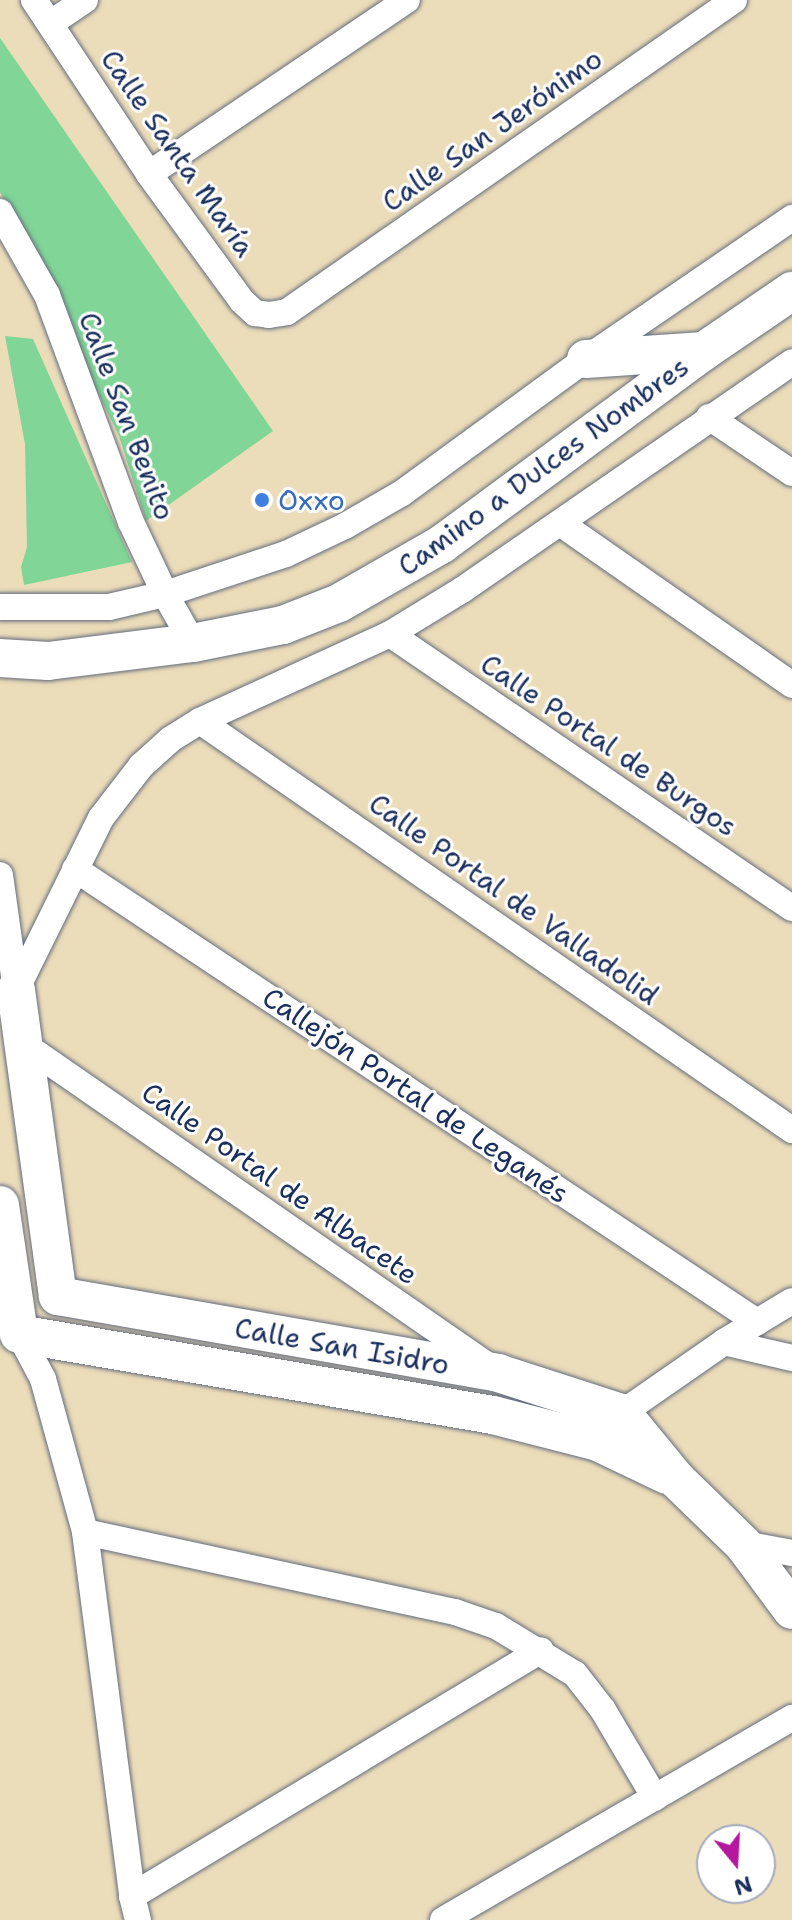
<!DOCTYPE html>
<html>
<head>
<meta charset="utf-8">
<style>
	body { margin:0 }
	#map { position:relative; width:792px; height:1920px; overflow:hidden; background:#ecddba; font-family:"Shantell Sans",sans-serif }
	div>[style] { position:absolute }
	.green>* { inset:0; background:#81d597 }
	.roads { filter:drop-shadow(0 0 2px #646c7e) drop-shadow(0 0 2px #646c7e) }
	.street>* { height:26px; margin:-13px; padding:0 13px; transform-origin:13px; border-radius:13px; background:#fff }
	.secondary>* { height:38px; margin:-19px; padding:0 19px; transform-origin:19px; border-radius:19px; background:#fff }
	.dots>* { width:22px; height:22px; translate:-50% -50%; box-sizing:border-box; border:4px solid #fff; border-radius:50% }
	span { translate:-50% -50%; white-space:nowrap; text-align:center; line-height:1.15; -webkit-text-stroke:6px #fff; paint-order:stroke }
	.street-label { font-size:28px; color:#1b2f5e }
	.shop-label { font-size:28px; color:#366cbe }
	.left { translate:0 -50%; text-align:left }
	.north { position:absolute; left:696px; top:1824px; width:80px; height:80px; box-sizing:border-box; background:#fff; border:2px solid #a4acbf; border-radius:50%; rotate:162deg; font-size:22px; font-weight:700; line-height:32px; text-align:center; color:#1b2f5e }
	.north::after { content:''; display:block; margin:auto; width:28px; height:36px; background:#b5179e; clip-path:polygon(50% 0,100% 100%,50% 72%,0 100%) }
</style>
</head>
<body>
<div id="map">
	<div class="green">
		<i style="clip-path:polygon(0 38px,273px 431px,146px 521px,119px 436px,0 192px)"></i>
		<i style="clip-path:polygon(5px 336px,33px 339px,132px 562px,24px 585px,21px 567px,27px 547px,25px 444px)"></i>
	</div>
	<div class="roads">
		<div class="street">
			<i style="left:34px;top:0;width:209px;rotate:56.5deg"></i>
			<i style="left:149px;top:174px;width:157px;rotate:53.8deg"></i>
			<i style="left:242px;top:301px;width:18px;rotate:43deg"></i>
			<i style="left:255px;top:313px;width:14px;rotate:8deg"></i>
			<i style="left:269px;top:315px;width:18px;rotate:-9deg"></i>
			<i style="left:287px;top:312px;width:545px;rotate:-34.91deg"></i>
			<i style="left:51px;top:23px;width:41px;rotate:-34.1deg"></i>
			<i style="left:149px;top:174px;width:311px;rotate:-34deg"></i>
			<i style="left:0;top:212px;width:95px;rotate:60.5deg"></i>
			<i style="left:47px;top:295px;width:242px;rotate:69.7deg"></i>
			<i style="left:131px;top:522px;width:80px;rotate:64.7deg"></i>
			<i style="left:165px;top:594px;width:56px;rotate:60.3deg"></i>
			<i style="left:709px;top:417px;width:100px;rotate:34deg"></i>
			<i style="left:560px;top:523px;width:283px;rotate:34.9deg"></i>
			<i style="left:0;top:607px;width:109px"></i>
			<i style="left:109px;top:607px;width:57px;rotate:-13.1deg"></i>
			<i style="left:165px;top:594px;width:127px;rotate:-18.3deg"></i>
			<i style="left:286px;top:554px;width:65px;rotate:-25.4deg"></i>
			<i style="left:345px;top:526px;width:66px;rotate:-30.1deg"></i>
			<i style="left:402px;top:493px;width:228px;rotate:-36.1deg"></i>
			<i style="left:586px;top:359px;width:250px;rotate:-34.4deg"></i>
			<i style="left:390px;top:634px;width:486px;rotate:34.3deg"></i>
			<i style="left:200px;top:721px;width:720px;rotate:34.64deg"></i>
			<i style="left:75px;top:869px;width:819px;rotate:33.59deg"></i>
			<i style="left:0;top:875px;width:116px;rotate:82.1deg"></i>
			<i style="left:16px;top:990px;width:192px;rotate:-63.7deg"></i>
			<i style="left:101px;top:818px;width:66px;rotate:-52.4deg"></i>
			<i style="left:141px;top:766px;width:40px;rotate:-42deg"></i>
			<i style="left:171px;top:739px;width:34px;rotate:-32deg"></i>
			<i style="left:200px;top:721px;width:209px;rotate:-24.6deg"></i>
			<i style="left:390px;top:634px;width:84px;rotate:-31.4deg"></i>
			<i style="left:462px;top:590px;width:401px;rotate:-34.6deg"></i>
			<i style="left:26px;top:1046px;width:564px;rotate:34.68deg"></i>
			<i style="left:19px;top:1334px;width:51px;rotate:61.9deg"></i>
			<i style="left:43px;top:1379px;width:159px;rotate:74.6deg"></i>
			<i style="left:85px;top:1532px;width:367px;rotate:82.6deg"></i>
			<i style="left:132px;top:1896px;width:25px;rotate:76deg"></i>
			<i style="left:724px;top:1342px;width:70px;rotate:13.2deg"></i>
			<i style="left:611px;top:1426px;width:17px;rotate:-50deg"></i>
			<i style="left:622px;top:1413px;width:124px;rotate:-34.8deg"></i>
			<i style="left:724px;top:1342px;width:79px;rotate:-31.1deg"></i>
			<i style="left:85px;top:1532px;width:379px;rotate:12.2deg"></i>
			<i style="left:455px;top:1612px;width:43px;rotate:18.9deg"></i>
			<i style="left:496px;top:1626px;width:92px;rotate:31.3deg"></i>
			<i style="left:575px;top:1674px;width:46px;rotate:52.1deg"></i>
			<i style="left:603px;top:1710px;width:102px;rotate:59.4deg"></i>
			<i style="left:743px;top:1544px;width:50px;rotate:10.4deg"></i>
			<i style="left:132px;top:1896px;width:477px;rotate:-31deg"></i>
			<i style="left:443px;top:1920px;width:403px;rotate:-30.1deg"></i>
		</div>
		<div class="secondary">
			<i style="left:586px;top:359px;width:118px;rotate:-3.9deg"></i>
			<i style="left:0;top:658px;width:48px;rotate:3.6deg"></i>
			<i style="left:48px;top:661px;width:146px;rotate:-7.1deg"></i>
			<i style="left:193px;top:643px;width:92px;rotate:-11.3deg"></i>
			<i style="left:283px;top:625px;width:60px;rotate:-21.4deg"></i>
			<i style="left:339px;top:603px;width:119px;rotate:-29.8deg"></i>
			<i style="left:442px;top:544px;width:325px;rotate:-36.4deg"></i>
			<i style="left:704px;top:351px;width:107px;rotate:-34.3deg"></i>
			<i style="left:16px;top:990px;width:309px;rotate:82.2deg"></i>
			<i style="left:58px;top:1296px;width:447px;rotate:9.9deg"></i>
			<i style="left:498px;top:1373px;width:130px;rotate:17.9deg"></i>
			<i style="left:622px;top:1413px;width:87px;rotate:50.6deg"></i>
			<i style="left:677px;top:1480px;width:92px;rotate:44.1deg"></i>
			<i style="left:743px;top:1544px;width:82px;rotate:53.4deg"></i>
			<i style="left:0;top:1205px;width:130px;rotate:81.6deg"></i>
			<i style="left:19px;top:1334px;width:481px;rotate:9.7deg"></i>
			<i style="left:493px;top:1415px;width:108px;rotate:14.4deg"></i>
			<i style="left:598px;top:1442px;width:76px;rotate:25.6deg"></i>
		</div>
	</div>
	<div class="dots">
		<i style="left:262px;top:500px;background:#3f7fe0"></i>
	</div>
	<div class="street-label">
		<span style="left:492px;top:130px;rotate:-35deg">Calle San Jerónimo</span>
		<span style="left:178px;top:153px;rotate:55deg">Calle Santa María</span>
		<span style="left:127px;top:416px;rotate:69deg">Calle San Benito</span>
		<span style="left:543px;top:466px;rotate:-36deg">Camino a Dulces Nombres</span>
		<span style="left:609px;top:745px;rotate:34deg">Calle Portal de Burgos</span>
		<span style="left:514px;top:899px;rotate:35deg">Calle Portal de Valladolid</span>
		<span style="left:416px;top:1095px;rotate:34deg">Callejón Portal de Leganés</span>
		<span style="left:280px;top:1183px;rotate:35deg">Calle Portal de Albacete</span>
		<span style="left:342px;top:1346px;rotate:10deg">Calle San Isidro</span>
	</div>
	<div class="shop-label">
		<span class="left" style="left:278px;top:500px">Oxxo</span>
	</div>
	<div class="north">N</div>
</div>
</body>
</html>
